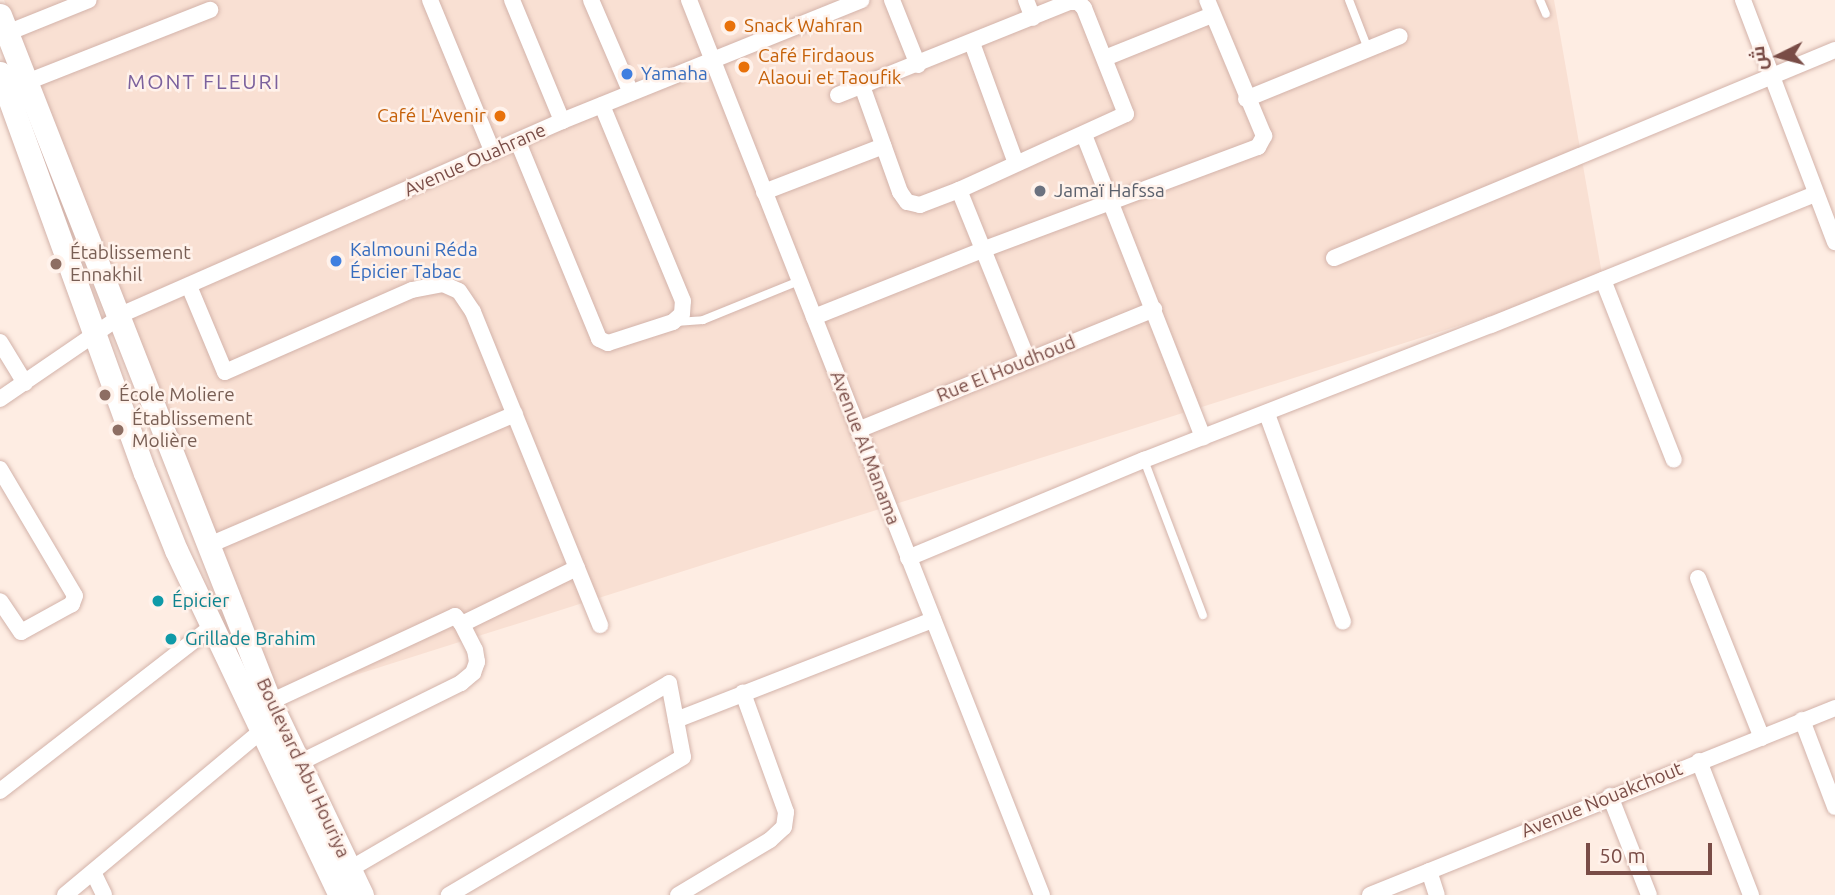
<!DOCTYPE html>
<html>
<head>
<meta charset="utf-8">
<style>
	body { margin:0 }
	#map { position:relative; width:1835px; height:895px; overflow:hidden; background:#feede3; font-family:Ubuntu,Cairo,sans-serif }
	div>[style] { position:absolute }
	.residential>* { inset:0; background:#f9e0d3 }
	.roads { filter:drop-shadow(0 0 2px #d3b3aa) drop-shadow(0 0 2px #d3b3aa) }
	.service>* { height:8px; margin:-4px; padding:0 4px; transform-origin:4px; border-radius:4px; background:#fff }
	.minor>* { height:16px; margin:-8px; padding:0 8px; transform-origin:8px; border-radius:8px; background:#fff }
	.secondary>* { height:23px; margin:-11.5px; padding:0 11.5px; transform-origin:11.5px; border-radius:11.5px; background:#fff }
	.dots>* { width:19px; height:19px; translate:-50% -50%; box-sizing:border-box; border:4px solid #fff2eb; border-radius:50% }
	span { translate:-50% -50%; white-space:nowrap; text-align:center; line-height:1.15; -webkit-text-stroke:5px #fff2eb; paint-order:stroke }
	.food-label { font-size:19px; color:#c56008 }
	.left { translate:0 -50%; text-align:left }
	.right { translate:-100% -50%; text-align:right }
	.shop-label { font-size:19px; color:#366cbe }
	.street-label { font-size:19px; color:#794c46 }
	.worship-label { font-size:19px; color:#5b616d }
	.education-label { font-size:19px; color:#785e54 }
	.culture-label { font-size:19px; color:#0d838f }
	.neighbourhood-label { font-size:21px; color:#7b619d; letter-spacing:2px }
	.north { position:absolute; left:1744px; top:21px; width:70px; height:70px; -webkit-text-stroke:5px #fff2eb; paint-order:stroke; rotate:264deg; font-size:19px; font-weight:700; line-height:28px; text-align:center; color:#794c46 }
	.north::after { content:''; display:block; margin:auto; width:24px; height:32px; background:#794c46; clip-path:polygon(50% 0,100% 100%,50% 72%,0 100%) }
	.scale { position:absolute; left:1586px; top:843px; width:126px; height:32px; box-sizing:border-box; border:4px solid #794c46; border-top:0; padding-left:9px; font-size:21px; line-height:24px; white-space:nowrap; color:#794c46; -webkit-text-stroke:5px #fff2eb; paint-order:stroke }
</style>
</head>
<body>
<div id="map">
	<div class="residential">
		<i style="clip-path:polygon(4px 0,1554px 0,1603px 280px,270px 702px)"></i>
	</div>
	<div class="roads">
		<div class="service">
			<i style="left:1349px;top:0;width:53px;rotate:68.8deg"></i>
			<i style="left:1540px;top:0;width:15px;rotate:67deg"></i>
			<i style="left:676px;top:322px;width:27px;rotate:-4deg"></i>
			<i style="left:703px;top:320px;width:104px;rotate:-22.1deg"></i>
			<i style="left:1144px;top:460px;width:166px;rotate:69.2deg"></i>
		</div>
		<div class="minor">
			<i style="left:430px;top:0;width:165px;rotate:67.6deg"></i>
			<i style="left:512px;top:0;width:131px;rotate:67.5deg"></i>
			<i style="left:591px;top:0;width:101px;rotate:66.7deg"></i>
			<i style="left:689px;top:0;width:962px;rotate:68.48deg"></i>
			<i style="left:892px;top:0;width:70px;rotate:68.2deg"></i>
			<i style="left:1026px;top:0;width:19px;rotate:69deg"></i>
			<i style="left:1743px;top:0;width:259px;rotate:69.2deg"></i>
			<i style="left:7px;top:33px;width:88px;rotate:-21.9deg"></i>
			<i style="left:972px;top:43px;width:128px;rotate:69.9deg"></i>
			<i style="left:1105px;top:58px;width:115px;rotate:-21.9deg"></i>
			<i style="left:27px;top:82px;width:197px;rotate:-21.5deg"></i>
			<i style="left:838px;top:95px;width:249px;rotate:-21.9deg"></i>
			<i style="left:1069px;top:2px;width:9px"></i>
			<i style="left:1078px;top:2px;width:8px;rotate:45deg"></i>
			<i style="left:1084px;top:8px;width:114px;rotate:68.4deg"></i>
			<i style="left:1126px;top:114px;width:183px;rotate:155.5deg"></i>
			<i style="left:959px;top:190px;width:42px;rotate:159deg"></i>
			<i style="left:920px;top:205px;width:13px;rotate:-167deg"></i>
			<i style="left:907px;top:202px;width:12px;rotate:-125deg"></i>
			<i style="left:900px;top:192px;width:113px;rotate:-109.7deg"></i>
			<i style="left:1246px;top:99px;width:166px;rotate:-22.2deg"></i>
			<i style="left:1084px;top:135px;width:325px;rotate:68.5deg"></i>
			<i style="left:518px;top:142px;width:213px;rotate:67.6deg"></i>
			<i style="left:599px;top:339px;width:10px;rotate:24deg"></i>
			<i style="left:608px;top:343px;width:68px;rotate:-17.9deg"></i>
			<i style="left:673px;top:322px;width:12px;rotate:-42deg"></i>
			<i style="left:682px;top:314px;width:13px;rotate:-86deg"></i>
			<i style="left:683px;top:301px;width:212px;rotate:-112.5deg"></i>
			<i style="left:959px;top:190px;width:184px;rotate:68deg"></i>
			<i style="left:764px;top:192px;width:128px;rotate:-21.1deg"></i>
			<i style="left:1334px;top:258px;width:542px;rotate:-22.55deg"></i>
			<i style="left:1603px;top:280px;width:193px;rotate:68.5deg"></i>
			<i style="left:189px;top:286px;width:93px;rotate:67.3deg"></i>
			<i style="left:225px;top:372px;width:204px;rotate:-23.7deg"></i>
			<i style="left:412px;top:290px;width:32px;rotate:-11deg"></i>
			<i style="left:443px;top:284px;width:17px;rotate:24deg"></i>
			<i style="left:459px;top:291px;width:25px;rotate:56deg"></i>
			<i style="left:473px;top:312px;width:338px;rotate:67.9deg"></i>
			<i style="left:814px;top:317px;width:181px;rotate:-21.7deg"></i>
			<i style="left:982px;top:250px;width:295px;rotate:-20.5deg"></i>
			<i style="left:1258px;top:147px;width:13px;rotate:-61deg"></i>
			<i style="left:1264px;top:136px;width:147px;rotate:-112.7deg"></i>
			<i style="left:0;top:342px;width:48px;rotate:58.6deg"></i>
			<i style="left:0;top:399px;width:154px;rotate:-34.4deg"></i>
			<i style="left:127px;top:312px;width:475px;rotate:-23.7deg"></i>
			<i style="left:562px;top:121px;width:323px;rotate:-22deg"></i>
			<i style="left:1267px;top:414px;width:221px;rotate:69.9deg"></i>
			<i style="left:858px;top:430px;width:320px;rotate:-22.2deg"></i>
			<i style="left:0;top:469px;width:147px;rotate:59.4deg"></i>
			<i style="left:75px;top:596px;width:9px;rotate:111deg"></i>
			<i style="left:72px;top:604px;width:58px;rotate:151.2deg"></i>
			<i style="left:21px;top:632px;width:37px;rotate:-124deg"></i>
			<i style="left:207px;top:546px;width:335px;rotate:-23.2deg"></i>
			<i style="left:908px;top:558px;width:256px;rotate:-22.6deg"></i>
			<i style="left:1144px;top:460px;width:372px;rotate:-21.3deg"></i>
			<i style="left:1491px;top:325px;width:350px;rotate:-22deg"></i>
			<i style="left:1698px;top:578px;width:172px;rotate:68.2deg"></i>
			<i style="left:270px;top:702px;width:204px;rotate:-24.9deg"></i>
			<i style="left:455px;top:616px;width:11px;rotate:49deg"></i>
			<i style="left:462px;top:624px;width:128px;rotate:-26deg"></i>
			<i style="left:676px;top:720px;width:276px;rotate:-21.3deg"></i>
			<i style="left:1802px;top:720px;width:93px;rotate:69.2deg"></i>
			<i style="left:1699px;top:761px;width:144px;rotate:68.8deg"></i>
			<i style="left:299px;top:763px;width:181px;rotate:-26.3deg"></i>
			<i style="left:461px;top:683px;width:16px;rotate:-40deg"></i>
			<i style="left:473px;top:673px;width:12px;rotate:-70deg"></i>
			<i style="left:477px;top:662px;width:12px;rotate:-99deg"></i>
			<i style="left:475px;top:650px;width:29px;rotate:-117deg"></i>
			<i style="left:0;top:791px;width:269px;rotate:-37.8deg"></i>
			<i style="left:1610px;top:796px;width:106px;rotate:68.5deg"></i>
			<i style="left:350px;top:869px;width:369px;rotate:-30.2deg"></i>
			<i style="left:669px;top:683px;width:75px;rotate:79.3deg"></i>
			<i style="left:683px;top:757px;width:272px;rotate:149.5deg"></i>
			<i style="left:1429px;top:871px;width:25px;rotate:72deg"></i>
			<i style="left:93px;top:872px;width:25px;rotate:64deg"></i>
			<i style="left:65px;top:895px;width:256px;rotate:-39.9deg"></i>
			<i style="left:678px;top:895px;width:107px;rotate:-30.9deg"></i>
			<i style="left:770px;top:840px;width:19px;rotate:-43deg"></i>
			<i style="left:784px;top:827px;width:15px;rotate:-82deg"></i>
			<i style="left:786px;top:812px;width:127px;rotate:-109.9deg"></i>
			<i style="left:1370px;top:895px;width:501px;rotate:-21.91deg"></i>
		</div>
		<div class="secondary">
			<i style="left:0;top:15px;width:738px;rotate:68.54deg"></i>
			<i style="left:270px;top:702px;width:214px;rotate:64.5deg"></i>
			<i style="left:0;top:73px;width:425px;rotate:70.1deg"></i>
			<i style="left:145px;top:473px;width:83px;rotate:68.1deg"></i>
			<i style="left:176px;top:550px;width:382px;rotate:64.6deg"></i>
		</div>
	</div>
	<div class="dots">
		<i style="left:730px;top:26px;background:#e8710a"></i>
		<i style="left:744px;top:67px;background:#e8710a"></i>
		<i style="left:627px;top:74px;background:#3f7fe0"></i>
		<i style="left:500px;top:116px;background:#e8710a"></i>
		<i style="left:1040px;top:191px;background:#6b7280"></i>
		<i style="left:336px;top:261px;background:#3f7fe0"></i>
		<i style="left:56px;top:264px;background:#8d6e63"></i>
		<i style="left:105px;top:395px;background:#8d6e63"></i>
		<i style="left:118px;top:430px;background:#8d6e63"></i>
		<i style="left:158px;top:601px;background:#0f9aa8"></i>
		<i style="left:171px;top:639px;background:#0f9aa8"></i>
	</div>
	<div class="food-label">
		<span class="left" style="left:744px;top:26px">Snack Wahran</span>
		<span class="left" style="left:758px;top:67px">Café Firdaous<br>Alaoui et Taoufik</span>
		<span class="right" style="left:486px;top:116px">Café L'Avenir</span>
	</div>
	<div class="shop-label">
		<span class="left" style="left:641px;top:74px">Yamaha</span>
		<span class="left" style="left:350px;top:261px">Kalmouni Réda<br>Épicier Tabac</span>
	</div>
	<div class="street-label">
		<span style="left:475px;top:160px;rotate:-24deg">Avenue Ouahrane</span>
		<span style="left:1006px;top:369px;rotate:-22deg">Rue El Houdhoud</span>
		<span style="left:865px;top:448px;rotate:69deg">Avenue Al Manama</span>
		<span style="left:303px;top:768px;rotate:65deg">Boulevard Abu Houriya</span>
		<span style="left:1602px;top:800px;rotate:-22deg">Avenue Nouakchout</span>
	</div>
	<div class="worship-label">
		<span class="left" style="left:1054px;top:191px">Jamaï Hafssa</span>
	</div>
	<div class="education-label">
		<span class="left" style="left:70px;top:264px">Établissement<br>Ennakhil</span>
		<span class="left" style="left:119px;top:395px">École Moliere</span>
		<span class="left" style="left:132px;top:430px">Établissement<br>Molière</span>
	</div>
	<div class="culture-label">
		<span class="left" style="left:172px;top:601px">Épicier</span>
		<span class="left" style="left:185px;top:639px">Grillade Brahim</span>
	</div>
	<div class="neighbourhood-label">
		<span style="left:204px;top:81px">MONT FLEURI</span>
	</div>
	<div class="north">ش</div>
	<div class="scale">50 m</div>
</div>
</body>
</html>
